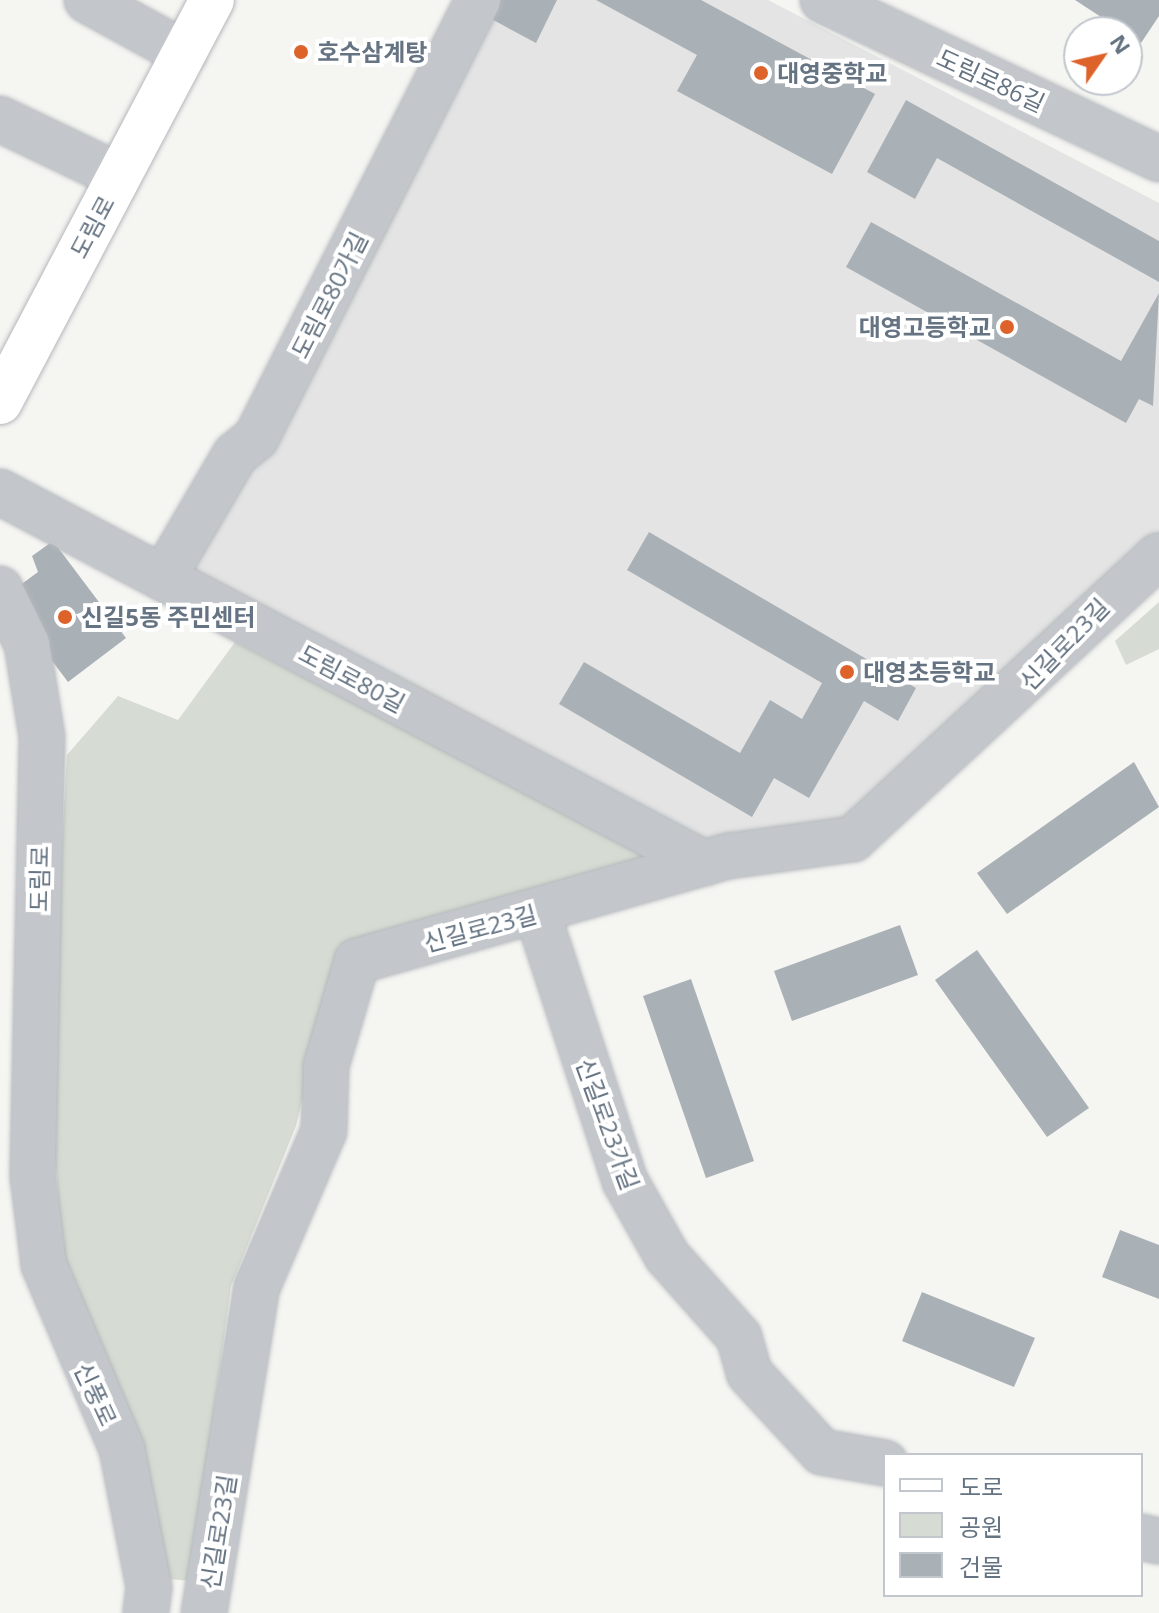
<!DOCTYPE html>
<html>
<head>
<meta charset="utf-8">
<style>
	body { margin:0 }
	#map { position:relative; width:1159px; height:1613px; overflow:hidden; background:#f5f5f2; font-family:"Open Sans","Noto Sans KR",sans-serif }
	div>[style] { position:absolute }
	.built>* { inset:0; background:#e3e4e3 }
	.green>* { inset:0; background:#d6dcd3 }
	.building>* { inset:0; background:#aab1b6 }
	.roads { filter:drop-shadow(0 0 2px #b4b8bc) drop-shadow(0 0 2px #b4b8bc) }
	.minor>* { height:44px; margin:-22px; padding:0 22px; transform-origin:22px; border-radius:22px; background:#c3c6ca }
	.major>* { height:44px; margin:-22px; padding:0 22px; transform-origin:22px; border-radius:22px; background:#fff }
	.dots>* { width:22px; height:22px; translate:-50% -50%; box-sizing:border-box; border:4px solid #fff; border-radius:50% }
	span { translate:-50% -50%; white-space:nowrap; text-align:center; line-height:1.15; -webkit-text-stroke:8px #fff; paint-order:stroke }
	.poi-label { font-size:24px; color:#657382; font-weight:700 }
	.left { translate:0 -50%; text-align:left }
	.right { translate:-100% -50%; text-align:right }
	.street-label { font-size:24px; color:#657382 }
	.legend { position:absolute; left:883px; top:1453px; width:260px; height:144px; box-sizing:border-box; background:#fff; border:2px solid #c1c7cd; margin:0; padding:10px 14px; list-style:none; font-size:24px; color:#657382 }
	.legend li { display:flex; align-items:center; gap:16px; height:40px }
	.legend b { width:40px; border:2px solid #c1c7cd }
	.north { position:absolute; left:1063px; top:16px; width:80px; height:80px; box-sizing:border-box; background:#fff; border:2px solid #c1c7cd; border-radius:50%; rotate:56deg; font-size:22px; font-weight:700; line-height:32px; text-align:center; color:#657382 }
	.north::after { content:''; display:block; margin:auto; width:28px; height:36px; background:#dd632a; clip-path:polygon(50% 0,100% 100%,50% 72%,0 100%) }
</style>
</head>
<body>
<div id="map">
	<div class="built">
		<i style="clip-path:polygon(495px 0,768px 0,1159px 203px,1159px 541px,844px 821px,706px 842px,189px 574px)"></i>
	</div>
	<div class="green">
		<i style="clip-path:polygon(1159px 602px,1159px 649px,1126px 665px,1115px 641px)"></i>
		<i style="clip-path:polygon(235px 642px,655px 857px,537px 912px,339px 946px,296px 1126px,231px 1286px,191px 1581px,168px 1579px,64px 1269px,49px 1082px,67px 755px,118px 696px,178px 720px)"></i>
	</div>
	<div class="building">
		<i style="clip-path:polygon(495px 0,557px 0,536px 43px,486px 16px)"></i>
		<i style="clip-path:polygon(596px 0,701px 0,875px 94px,832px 174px,677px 91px,697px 55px)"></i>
		<i style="clip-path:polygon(1075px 0,1159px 0,1159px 16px,1141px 43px)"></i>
		<i style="clip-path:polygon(906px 100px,1159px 241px,1159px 282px,937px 158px,915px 199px,867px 172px)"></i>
		<i style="clip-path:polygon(871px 222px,1121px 361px,1159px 293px,1153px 406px,1139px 399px,1126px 423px,846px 267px)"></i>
		<i style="clip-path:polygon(649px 532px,916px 688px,898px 721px,864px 701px,809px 798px,774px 778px,752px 817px,559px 704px,584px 662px,740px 753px,770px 700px,802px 719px,822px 683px,627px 570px)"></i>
		<i style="clip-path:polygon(53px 541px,126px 638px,68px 682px,4px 597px,38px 572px,32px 556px)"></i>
		<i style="clip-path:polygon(1134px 762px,1159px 807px,1007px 914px,977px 873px)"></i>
		<i style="clip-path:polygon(900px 925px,918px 975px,792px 1021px,774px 971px)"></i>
		<i style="clip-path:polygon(977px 950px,1089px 1108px,1047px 1137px,935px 980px)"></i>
		<i style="clip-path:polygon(691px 979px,754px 1161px,706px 1178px,643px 996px)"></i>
		<i style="clip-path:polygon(1120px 1230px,1159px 1245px,1159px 1299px,1102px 1277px)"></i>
		<i style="clip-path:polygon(922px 1292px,1035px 1338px,1014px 1387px,902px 1341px)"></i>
	</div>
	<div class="roads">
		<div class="minor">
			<i style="left:87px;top:0;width:111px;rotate:28.7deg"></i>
			<i style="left:823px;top:0;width:372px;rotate:25.3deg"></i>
			<i style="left:0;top:119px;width:132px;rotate:25.6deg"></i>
			<i style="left:0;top:492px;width:796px;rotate:27.79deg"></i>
			<i style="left:163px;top:578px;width:143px;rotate:-59.7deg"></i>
			<i style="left:235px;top:455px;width:27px;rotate:-39deg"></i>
			<i style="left:256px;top:438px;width:491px;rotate:-63.1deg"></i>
			<i style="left:0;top:589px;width:61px;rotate:63.9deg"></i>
			<i style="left:27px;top:644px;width:94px;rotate:80.8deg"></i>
			<i style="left:42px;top:737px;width:440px;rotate:91.2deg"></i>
			<i style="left:33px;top:1177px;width:89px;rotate:82.9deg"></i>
			<i style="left:44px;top:1265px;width:200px;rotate:67deg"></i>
			<i style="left:122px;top:1449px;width:141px;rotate:78.9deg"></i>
			<i style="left:149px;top:1587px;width:26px;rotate:97deg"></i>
			<i style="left:537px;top:912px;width:283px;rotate:71.9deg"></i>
			<i style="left:625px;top:1181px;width:86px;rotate:60.8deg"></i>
			<i style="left:667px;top:1256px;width:108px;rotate:48.4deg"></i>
			<i style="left:739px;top:1337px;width:37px;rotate:74deg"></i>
			<i style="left:749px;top:1373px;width:108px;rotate:47.3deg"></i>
			<i style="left:822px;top:1452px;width:64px;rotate:9.9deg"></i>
			<i style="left:1141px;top:1537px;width:18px;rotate:13deg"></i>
			<i style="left:204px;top:1613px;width:330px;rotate:-80.8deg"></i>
			<i style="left:257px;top:1287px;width:170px;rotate:-66.8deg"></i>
			<i style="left:324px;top:1131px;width:65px;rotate:-88.2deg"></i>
			<i style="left:326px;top:1066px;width:109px;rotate:-73.6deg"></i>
			<i style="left:357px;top:961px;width:387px;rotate:-15.8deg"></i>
			<i style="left:729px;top:856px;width:125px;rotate:-7.8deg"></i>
			<i style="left:853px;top:839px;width:417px;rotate:-42.8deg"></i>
		</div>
		<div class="major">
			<i style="left:0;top:402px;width:454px;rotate:-62.2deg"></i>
		</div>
	</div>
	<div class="dots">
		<i style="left:301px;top:52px;background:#dd632a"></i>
		<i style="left:761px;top:73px;background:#dd632a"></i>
		<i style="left:1007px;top:327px;background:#dd632a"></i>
		<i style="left:65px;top:617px;background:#dd632a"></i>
		<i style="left:847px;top:672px;background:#dd632a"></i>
	</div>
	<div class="poi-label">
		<span class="left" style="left:317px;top:52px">호수삼계탕</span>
		<span class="left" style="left:777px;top:73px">대영중학교</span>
		<span class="right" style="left:991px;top:327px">대영고등학교</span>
		<span class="left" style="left:81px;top:617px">신길5동 주민센터</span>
		<span class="left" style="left:863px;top:672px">대영초등학교</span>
	</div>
	<div class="street-label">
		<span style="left:991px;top:80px;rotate:25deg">도림로86길</span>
		<span style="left:92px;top:227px;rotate:-62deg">도림로</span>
		<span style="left:329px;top:295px;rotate:-63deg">도림로80가길</span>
		<span style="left:1064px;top:644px;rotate:-46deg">신길로23길</span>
		<span style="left:352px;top:678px;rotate:28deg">도림로80길</span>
		<span style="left:39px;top:879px;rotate:-89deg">도림로</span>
		<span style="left:480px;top:928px;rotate:-15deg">신길로23길</span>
		<span style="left:608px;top:1124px;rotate:70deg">신길로23가길</span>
		<span style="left:96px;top:1394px;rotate:65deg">신풍로</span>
		<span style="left:218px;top:1532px;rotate:-81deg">신길로23길</span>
	</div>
	<ul class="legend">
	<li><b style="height:10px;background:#fff"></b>도로</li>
	<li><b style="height:22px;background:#d6dcd3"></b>공원</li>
	<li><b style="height:22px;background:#aab1b6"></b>건물</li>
	</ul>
	<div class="north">N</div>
</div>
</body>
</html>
